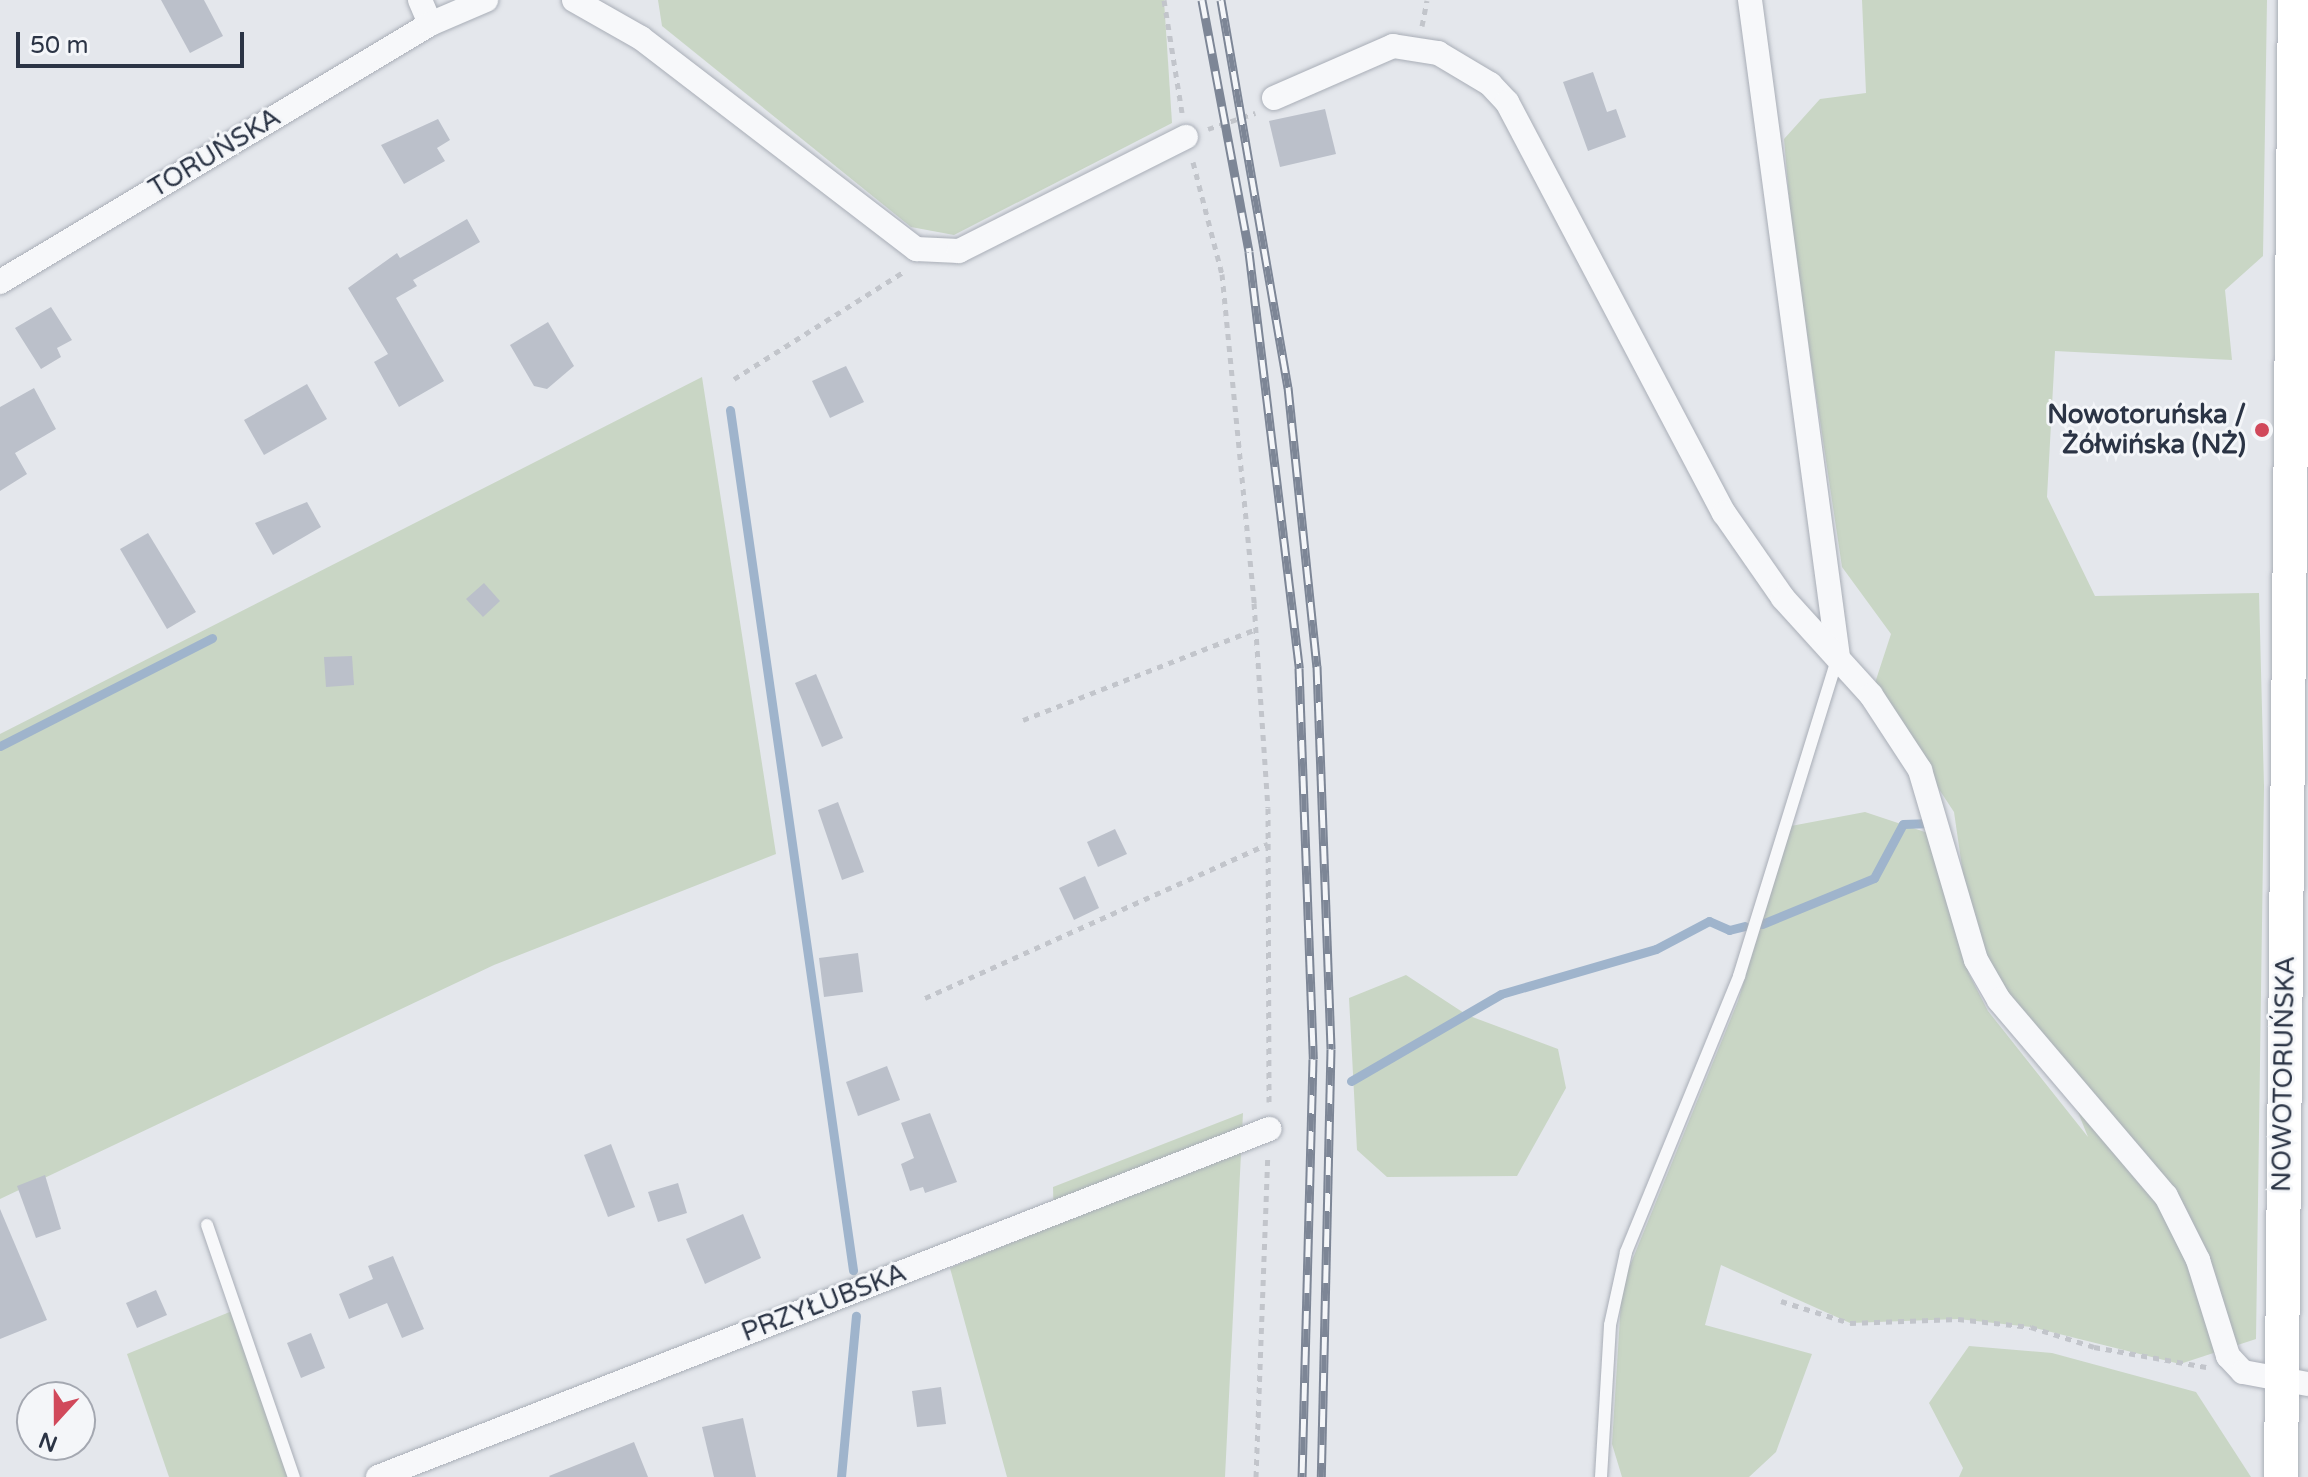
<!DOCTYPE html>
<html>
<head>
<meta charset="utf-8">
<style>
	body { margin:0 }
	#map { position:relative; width:2308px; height:1477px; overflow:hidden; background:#e4e7ec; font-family:"Varela Round",sans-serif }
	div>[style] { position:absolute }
	.green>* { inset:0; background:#c9d6c5 }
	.stream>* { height:9px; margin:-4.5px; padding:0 4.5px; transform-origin:4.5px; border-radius:4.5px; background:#9fb4cc }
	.building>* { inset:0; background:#bbc0ca }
	.path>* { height:5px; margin-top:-2.5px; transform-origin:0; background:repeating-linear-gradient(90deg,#c2c5cb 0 6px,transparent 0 12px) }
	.roads { filter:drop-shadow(0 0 2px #a9aeb7) drop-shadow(0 0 2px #a9aeb7) }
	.service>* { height:12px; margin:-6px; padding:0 6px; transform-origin:6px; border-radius:6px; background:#f7f8fa }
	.minor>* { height:24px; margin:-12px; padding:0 12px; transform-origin:12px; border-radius:12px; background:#f7f8fa }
	.secondary>* { height:34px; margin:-17px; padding:0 17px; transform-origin:17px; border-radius:17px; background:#fff }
	.rail>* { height:9px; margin-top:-4.5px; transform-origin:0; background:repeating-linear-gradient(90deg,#f4f6f9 0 18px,#7d8696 0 36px); box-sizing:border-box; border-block:2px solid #7d8696 }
	.dots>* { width:22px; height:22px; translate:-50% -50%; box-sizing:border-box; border:4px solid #f4f6f9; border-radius:50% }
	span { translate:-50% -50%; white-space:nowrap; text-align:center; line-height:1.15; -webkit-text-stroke:6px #f4f6f9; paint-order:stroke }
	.street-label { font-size:26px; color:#2b3445 }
	.poi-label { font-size:26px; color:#2b3445; font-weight:700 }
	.right { translate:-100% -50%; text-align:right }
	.north { position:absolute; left:16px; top:1381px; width:80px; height:80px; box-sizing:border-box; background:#f4f6f9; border:2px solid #a4a8b1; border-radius:50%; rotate:201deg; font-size:22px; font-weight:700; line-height:32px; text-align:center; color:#2b3445 }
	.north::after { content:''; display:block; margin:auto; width:28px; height:36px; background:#d1495b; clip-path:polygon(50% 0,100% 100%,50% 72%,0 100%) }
	.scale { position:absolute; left:16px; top:32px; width:228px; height:36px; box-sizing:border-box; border:4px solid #2b3445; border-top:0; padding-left:10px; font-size:24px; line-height:28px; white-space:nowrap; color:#2b3445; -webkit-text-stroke:6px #f4f6f9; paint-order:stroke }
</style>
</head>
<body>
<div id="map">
	<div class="green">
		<i style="clip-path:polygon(658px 0,1164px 0,1172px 123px,954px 235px,911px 227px,662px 26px)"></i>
		<i style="clip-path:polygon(1862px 0,2267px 0,2263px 256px,2225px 290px,2232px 360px,2055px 351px,2047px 497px,2095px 596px,2259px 593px,2264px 786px,2256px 1339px,2180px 1364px,2031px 1327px,1958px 1319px,1850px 1323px,1721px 1265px,1705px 1325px,1812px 1354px,1776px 1452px,1749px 1477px,1622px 1477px,1612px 1444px,1622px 1285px,1738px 1001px,1791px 826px,1865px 812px,1931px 834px,1969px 974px,1988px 1011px,2088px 1137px,2066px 1082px,1999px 1000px,1964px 881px,1954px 812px,1873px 689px,1891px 634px,1842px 567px,1792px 234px,1784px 139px,1820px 99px,1866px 93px)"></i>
		<i style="clip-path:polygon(702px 377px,776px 854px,494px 965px,0 1199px,0 734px)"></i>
		<i style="clip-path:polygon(1406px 975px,1467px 1015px,1558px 1049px,1566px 1088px,1517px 1176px,1387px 1177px,1357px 1150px,1349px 998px)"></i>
		<i style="clip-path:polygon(1243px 1113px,1225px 1477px,1007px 1477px,950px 1268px,1054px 1225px,1053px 1187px)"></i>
		<i style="clip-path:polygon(237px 1309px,300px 1477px,169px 1477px,127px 1354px)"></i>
		<i style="clip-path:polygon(1969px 1346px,2052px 1353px,2196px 1392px,2251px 1477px,1959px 1477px,1963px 1468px,1929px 1403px)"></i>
	</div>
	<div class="stream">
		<i style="left:730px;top:410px;width:869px;rotate:81.86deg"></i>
		<i style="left:0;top:746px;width:238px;rotate:-27deg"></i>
		<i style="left:1762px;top:924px;width:121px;rotate:-22.3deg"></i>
		<i style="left:1874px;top:878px;width:61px;rotate:-61.8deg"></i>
		<i style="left:1903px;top:824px;width:29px;rotate:-2deg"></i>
		<i style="left:1351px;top:1081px;width:173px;rotate:-30.1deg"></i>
		<i style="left:1501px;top:994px;width:161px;rotate:-16.2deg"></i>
		<i style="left:1656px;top:949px;width:60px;rotate:-27.8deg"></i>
		<i style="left:1709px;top:921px;width:22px;rotate:24deg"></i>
		<i style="left:1729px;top:930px;width:16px;rotate:-14deg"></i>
		<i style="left:841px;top:1477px;width:162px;rotate:-84.7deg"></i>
	</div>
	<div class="building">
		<i style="clip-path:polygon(161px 0,204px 0,223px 36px,190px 53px)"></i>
		<i style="clip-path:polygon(1593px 72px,1607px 112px,1616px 109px,1626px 137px,1588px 151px,1563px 82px)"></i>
		<i style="clip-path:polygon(1325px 109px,1336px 154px,1280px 167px,1269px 121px)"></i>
		<i style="clip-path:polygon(438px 119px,450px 140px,437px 148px,445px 161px,404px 184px,381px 145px)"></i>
		<i style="clip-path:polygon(467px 219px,480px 242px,413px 280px,417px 286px,396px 298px,444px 381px,399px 407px,374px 362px,388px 354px,348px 288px,397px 253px,400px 258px)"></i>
		<i style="clip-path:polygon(51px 307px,72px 340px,57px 348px,61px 357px,41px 369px,15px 328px)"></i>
		<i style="clip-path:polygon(548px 322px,574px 366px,547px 389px,534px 386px,510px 345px)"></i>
		<i style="clip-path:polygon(846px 366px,864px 402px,830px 418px,812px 381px)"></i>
		<i style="clip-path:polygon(307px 384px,327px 419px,264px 455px,244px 420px)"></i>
		<i style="clip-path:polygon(34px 388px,56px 429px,15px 453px,27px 474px,0 491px,0 407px)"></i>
		<i style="clip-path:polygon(307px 502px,321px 527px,273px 555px,255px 523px)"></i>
		<i style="clip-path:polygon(148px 533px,196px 612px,167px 629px,120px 549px)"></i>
		<i style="clip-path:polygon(484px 583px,500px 601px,483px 617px,466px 599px)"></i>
		<i style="clip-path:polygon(352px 656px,354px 685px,326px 687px,324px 657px)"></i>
		<i style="clip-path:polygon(816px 674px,843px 738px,822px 747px,795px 683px)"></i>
		<i style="clip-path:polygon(838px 802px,864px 872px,842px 880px,818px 810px)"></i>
		<i style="clip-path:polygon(1115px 829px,1127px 854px,1098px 867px,1087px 842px)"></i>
		<i style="clip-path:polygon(1085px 876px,1099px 908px,1074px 920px,1059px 888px)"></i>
		<i style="clip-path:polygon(858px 953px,863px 992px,824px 997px,819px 958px)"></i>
		<i style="clip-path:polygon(887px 1066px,900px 1100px,858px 1116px,846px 1082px)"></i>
		<i style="clip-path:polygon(930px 1113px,957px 1182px,925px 1193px,923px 1187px,910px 1191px,901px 1164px,914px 1158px,901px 1123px)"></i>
		<i style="clip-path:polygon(611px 1144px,635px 1207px,608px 1217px,584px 1155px)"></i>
		<i style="clip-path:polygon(45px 1175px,61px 1229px,36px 1238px,17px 1186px)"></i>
		<i style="clip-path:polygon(678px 1183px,687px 1213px,658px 1222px,648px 1192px)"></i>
		<i style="clip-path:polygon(0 1209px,47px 1320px,0 1339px)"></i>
		<i style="clip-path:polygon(743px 1214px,761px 1258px,705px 1284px,686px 1239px)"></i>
		<i style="clip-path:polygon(393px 1256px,424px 1329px,402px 1338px,387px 1303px,349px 1319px,339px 1294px,373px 1279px,368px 1266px)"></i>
		<i style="clip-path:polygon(156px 1290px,167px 1315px,137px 1328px,126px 1303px)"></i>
		<i style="clip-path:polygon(311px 1333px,325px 1368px,301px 1378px,287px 1343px)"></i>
		<i style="clip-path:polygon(941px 1387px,946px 1424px,917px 1427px,912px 1391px)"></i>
		<i style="clip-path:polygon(743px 1418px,756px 1477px,714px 1477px,702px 1427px)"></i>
		<i style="clip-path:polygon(634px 1442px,648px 1477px,550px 1477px,549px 1476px)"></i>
	</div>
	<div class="path">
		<i style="left:1164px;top:0;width:114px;rotate:80.9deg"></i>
		<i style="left:1422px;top:26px;width:26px;rotate:-79deg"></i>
		<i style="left:1208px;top:129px;width:50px;rotate:-18.8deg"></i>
		<i style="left:1193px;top:162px;width:116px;rotate:75.5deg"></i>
		<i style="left:1222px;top:274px;width:331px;rotate:84.4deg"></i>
		<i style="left:1254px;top:603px;width:205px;rotate:86.1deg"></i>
		<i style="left:1268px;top:808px;width:294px;rotate:89.8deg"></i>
		<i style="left:734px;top:379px;width:200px;rotate:-32.3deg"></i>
		<i style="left:1023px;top:720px;width:250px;rotate:-21.3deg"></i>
		<i style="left:925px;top:998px;width:376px;rotate:-24.2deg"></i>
		<i style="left:1781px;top:1301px;width:72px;rotate:17.7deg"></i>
		<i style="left:1850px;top:1323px;width:108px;rotate:-2.1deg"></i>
		<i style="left:1958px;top:1319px;width:73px;rotate:6.3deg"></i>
		<i style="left:2031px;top:1327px;width:66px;rotate:17.6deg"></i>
		<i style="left:2094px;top:1347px;width:114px;rotate:10.1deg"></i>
		<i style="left:1256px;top:1477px;width:321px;rotate:-87.9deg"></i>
	</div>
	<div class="roads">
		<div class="service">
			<i style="left:207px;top:1225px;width:267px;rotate:71deg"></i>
			<i style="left:1601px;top:1477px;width:152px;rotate:-86.6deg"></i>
			<i style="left:1610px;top:1325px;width:75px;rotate:-77.6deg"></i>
			<i style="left:1626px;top:1252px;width:298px;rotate:-67.7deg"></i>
			<i style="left:1739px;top:976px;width:334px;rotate:-72.8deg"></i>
		</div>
		<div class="minor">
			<i style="left:420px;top:0;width:26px;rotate:67deg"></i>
			<i style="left:574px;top:0;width:77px;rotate:29.6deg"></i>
			<i style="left:641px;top:38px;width:347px;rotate:37.5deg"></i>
			<i style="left:916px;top:249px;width:43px;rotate:2.7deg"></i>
			<i style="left:959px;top:251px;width:254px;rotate:-26.7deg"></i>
			<i style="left:1750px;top:0;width:663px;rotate:82.37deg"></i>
			<i style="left:1274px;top:98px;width:130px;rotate:-23.6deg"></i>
			<i style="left:1393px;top:46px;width:46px;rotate:8.8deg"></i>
			<i style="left:1438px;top:53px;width:61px;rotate:30.8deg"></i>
			<i style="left:1490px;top:84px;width:25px;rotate:47deg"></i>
			<i style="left:1507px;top:102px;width:465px;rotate:62.2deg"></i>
			<i style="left:1724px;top:513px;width:103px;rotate:55.2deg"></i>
			<i style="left:1783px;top:598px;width:131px;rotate:47.8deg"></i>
			<i style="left:1871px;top:695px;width:90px;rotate:56.8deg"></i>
			<i style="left:1920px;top:770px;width:198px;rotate:73.6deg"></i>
			<i style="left:1976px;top:960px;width:46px;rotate:60.1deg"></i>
			<i style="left:1999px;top:1000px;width:257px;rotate:49.6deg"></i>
			<i style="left:2166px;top:1196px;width:72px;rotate:63.4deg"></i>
			<i style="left:2198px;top:1260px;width:101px;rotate:72.6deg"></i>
			<i style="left:2228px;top:1356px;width:22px;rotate:47deg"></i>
			<i style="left:2243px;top:1372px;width:66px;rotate:10.5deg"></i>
			<i style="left:0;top:282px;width:501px;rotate:-30.96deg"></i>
			<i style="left:430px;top:24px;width:61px;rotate:-23.2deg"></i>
			<i style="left:378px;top:1477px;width:957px;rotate:-21.33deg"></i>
		</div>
		<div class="secondary">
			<i style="left:2281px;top:1477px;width:1477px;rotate:-89.46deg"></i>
		</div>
	</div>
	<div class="rail">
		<i style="left:1202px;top:0;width:256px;rotate:79.4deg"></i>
		<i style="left:1249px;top:252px;width:419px;rotate:83.1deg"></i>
		<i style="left:1299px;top:668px;width:391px;rotate:87.9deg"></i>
		<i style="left:1313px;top:1059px;width:418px;rotate:91.5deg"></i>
		<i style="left:1221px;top:0;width:393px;rotate:80.2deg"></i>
		<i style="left:1288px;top:387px;width:281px;rotate:84.1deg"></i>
		<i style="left:1317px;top:666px;width:383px;rotate:87.9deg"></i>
		<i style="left:1331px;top:1049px;width:428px;rotate:91.3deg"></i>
	</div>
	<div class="dots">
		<i style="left:2262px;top:430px;background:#d1495b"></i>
	</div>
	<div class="street-label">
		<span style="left:215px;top:153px;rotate:-31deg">TORUŃSKA</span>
		<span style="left:2284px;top:1074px;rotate:-89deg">NOWOTORUŃSKA</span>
		<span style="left:824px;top:1303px;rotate:-21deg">PRZYŁUBSKA</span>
	</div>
	<div class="poi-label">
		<span class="right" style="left:2246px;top:430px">Nowotoruńska /<br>Żółwińska (NŻ)</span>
	</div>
	<div class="north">N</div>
	<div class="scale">50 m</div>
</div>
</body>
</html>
